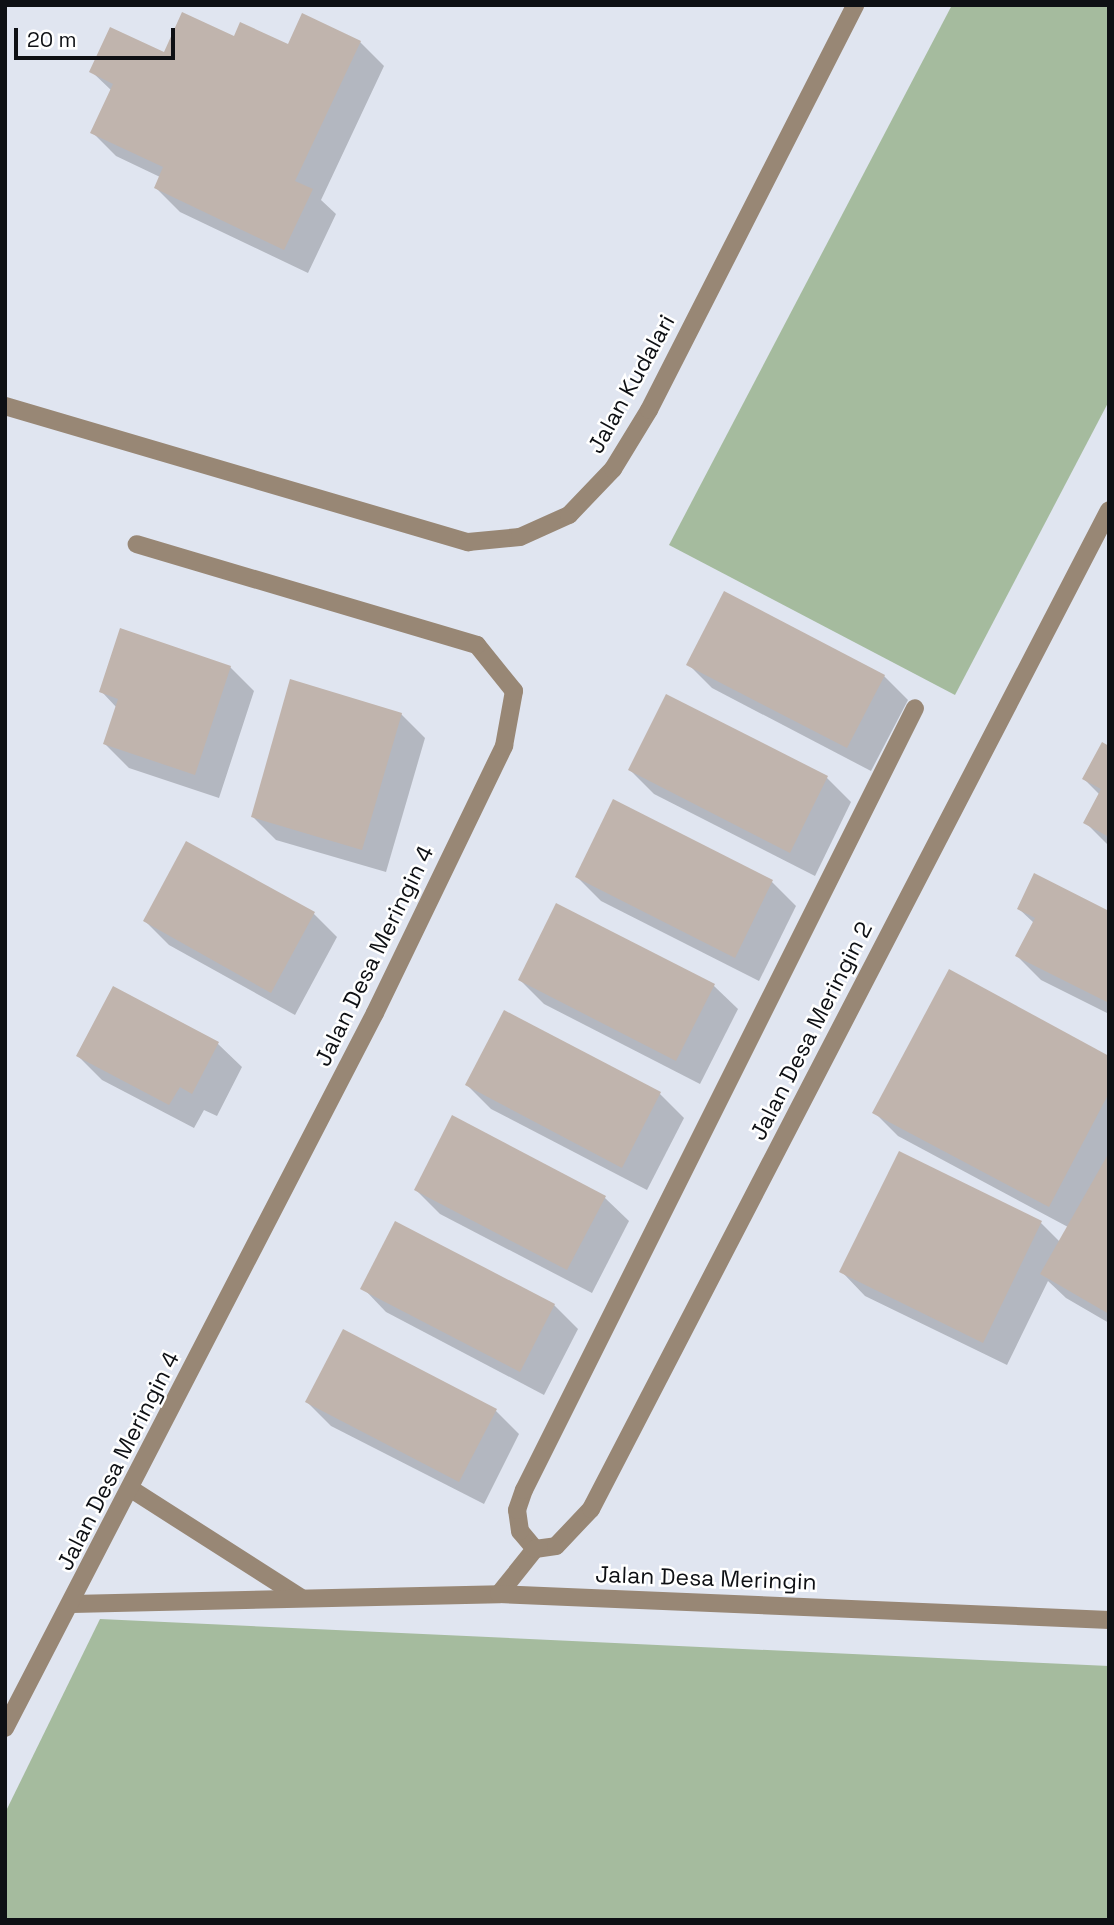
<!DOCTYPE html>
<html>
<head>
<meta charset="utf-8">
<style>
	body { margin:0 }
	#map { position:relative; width:1114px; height:1925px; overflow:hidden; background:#e0e5f0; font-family:"Space Grotesk",sans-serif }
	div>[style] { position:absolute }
	.green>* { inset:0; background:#a5bb9e }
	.shadow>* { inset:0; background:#0003 }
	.building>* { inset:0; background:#c0b4ad }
	.minor>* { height:18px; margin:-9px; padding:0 9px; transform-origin:9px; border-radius:9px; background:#988775 }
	span { translate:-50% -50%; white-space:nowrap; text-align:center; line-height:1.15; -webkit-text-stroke:5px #fff; paint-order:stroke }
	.street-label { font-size:23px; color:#0e1014 }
	.frame { position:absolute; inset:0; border:7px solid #0e1014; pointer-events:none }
	.scale { position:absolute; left:14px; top:28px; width:161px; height:32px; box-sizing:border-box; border:4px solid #0e1014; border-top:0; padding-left:9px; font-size:21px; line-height:24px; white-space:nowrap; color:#0e1014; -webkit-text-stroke:5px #fff; paint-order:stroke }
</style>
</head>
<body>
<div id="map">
	<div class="green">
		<i style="clip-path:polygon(952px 5px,1109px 5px,1109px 401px,955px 695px,669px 545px)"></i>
		<i style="clip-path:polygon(100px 1619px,1109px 1666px,1109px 1920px,5px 1920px,5px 1813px)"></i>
	</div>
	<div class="shadow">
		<i style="clip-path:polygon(235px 39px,289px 46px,360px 42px,384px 66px,321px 200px,336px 214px,308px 273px,180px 212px,156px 188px,160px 177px,116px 156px,92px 132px,112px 91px,91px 71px)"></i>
		<i style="clip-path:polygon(688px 664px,884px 676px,908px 700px,871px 771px,712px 688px)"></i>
		<i style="clip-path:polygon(230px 667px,254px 691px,219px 798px,129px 768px,105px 744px,117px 708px,101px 691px)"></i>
		<i style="clip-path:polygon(667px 696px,827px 778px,851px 802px,815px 876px,654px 794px,630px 770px)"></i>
		<i style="clip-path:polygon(401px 714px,425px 738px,386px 872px,276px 840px,252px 816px)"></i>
		<i style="clip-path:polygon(1109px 748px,1109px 846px,1085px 822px,1100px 795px,1084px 779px)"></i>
		<i style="clip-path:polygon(577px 877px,772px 882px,796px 906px,759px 981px,601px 901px)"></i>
		<i style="clip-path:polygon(1019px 909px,1109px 913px,1109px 1014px,1041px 980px,1017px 956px,1034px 923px)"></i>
		<i style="clip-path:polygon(314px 914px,337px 937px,295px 1015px,169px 945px,145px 921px)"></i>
		<i style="clip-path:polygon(520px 980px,714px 986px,738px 1009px,700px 1084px,544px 1004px)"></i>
		<i style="clip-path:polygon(114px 988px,218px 1044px,242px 1067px,217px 1116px,204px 1110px,194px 1128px,102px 1080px,78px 1056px)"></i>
		<i style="clip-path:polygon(505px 1013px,660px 1094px,684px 1118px,647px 1190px,491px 1109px,467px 1085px)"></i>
		<i style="clip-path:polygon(1109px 1058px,1109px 1323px,1066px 1298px,1048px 1281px,1007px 1365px,865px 1296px,842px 1272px,900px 1153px,1041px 1223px,1060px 1242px,1068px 1227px,898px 1136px,874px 1112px)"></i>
		<i style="clip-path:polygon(416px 1190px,605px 1198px,629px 1221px,592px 1293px,440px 1214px)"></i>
		<i style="clip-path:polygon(363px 1288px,554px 1305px,578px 1329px,544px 1395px,386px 1312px)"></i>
		<i style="clip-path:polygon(307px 1402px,495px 1410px,519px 1434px,484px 1504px,331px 1426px)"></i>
	</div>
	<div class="building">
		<i style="clip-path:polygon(182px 12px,234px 36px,240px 22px,288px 44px,302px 13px,361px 41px,295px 181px,313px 189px,284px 250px,154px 188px,163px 167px,90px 133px,113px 84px,89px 72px,110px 27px,164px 52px)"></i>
		<i style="clip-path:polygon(724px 591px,885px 675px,847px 748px,686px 665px)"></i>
		<i style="clip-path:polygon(120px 628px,231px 666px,195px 775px,103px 744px,118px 699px,99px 692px)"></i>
		<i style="clip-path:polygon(290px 679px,402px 713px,362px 850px,251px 817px)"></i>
		<i style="clip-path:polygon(666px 694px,828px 776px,790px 853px,628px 770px)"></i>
		<i style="clip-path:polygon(1102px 742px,1109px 746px,1109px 837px,1083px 823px,1101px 789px,1082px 779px)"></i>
		<i style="clip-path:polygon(613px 799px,773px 880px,735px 958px,575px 877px)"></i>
		<i style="clip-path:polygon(186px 841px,315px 912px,271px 993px,143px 921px)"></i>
		<i style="clip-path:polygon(1034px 873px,1109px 911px,1109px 1003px,1015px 956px,1035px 918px,1017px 909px)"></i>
		<i style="clip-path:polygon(556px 903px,715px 984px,676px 1061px,518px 980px)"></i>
		<i style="clip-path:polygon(949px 969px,1109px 1056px,1109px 1093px,1049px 1207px,872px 1113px)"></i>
		<i style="clip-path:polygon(113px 986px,219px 1042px,192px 1094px,180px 1087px,169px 1105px,76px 1056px)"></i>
		<i style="clip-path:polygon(504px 1010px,661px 1092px,622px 1168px,465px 1085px)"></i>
		<i style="clip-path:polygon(452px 1115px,606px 1196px,567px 1270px,414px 1190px)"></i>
		<i style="clip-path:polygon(899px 1151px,1042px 1221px,983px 1343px,839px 1272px)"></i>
		<i style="clip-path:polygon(1107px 1156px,1109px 1157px,1109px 1314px,1040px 1274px)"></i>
		<i style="clip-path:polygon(395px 1221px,555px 1304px,520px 1372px,360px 1289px)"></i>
		<i style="clip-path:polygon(343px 1329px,497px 1409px,459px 1482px,305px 1402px)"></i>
	</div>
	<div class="minor">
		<i style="left:5px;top:406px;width:483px;rotate:16.4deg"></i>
		<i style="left:468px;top:542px;width:52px;rotate:-5.5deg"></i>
		<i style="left:520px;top:537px;width:54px;rotate:-24.2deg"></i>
		<i style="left:569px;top:515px;width:64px;rotate:-46.3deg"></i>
		<i style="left:613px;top:469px;width:69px;rotate:-58.6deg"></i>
		<i style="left:649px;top:410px;width:454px;rotate:-63deg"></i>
		<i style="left:131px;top:1489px;width:201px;rotate:32.6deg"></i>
		<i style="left:535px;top:1549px;width:23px;rotate:-130deg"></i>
		<i style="left:520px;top:1531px;width:21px;rotate:-98deg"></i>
		<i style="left:517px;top:1510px;width:21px;rotate:-71deg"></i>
		<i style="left:524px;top:1490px;width:874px;rotate:-63.43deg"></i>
		<i style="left:499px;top:1594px;width:58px;rotate:-51.3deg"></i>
		<i style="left:535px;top:1549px;width:21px;rotate:-8deg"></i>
		<i style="left:556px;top:1546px;width:51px;rotate:-46.6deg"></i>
		<i style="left:591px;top:1509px;width:1125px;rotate:-62.59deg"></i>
		<i style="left:72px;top:1604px;width:427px;rotate:-1.3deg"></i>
		<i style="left:499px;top:1594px;width:611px;rotate:2.44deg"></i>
		<i style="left:5px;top:1728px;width:805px;rotate:-62.64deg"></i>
		<i style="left:375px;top:1013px;width:297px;rotate:-64.2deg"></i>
		<i style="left:504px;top:746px;width:56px;rotate:-79.7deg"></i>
		<i style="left:514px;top:691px;width:59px;rotate:-128.8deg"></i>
		<i style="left:477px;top:645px;width:355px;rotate:-163.5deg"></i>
	</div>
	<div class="street-label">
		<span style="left:631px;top:384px;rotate:-61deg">Jalan Kudalari</span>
		<span style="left:374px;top:956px;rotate:-64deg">Jalan Desa Meringin 4</span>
		<span style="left:811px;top:1031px;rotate:-63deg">Jalan Desa Meringin 2</span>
		<span style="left:118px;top:1461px;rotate:-63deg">Jalan Desa Meringin 4</span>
		<span style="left:706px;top:1578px;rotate:2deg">Jalan Desa Meringin</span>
	</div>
	<div class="frame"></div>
	<div class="scale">20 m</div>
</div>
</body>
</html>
